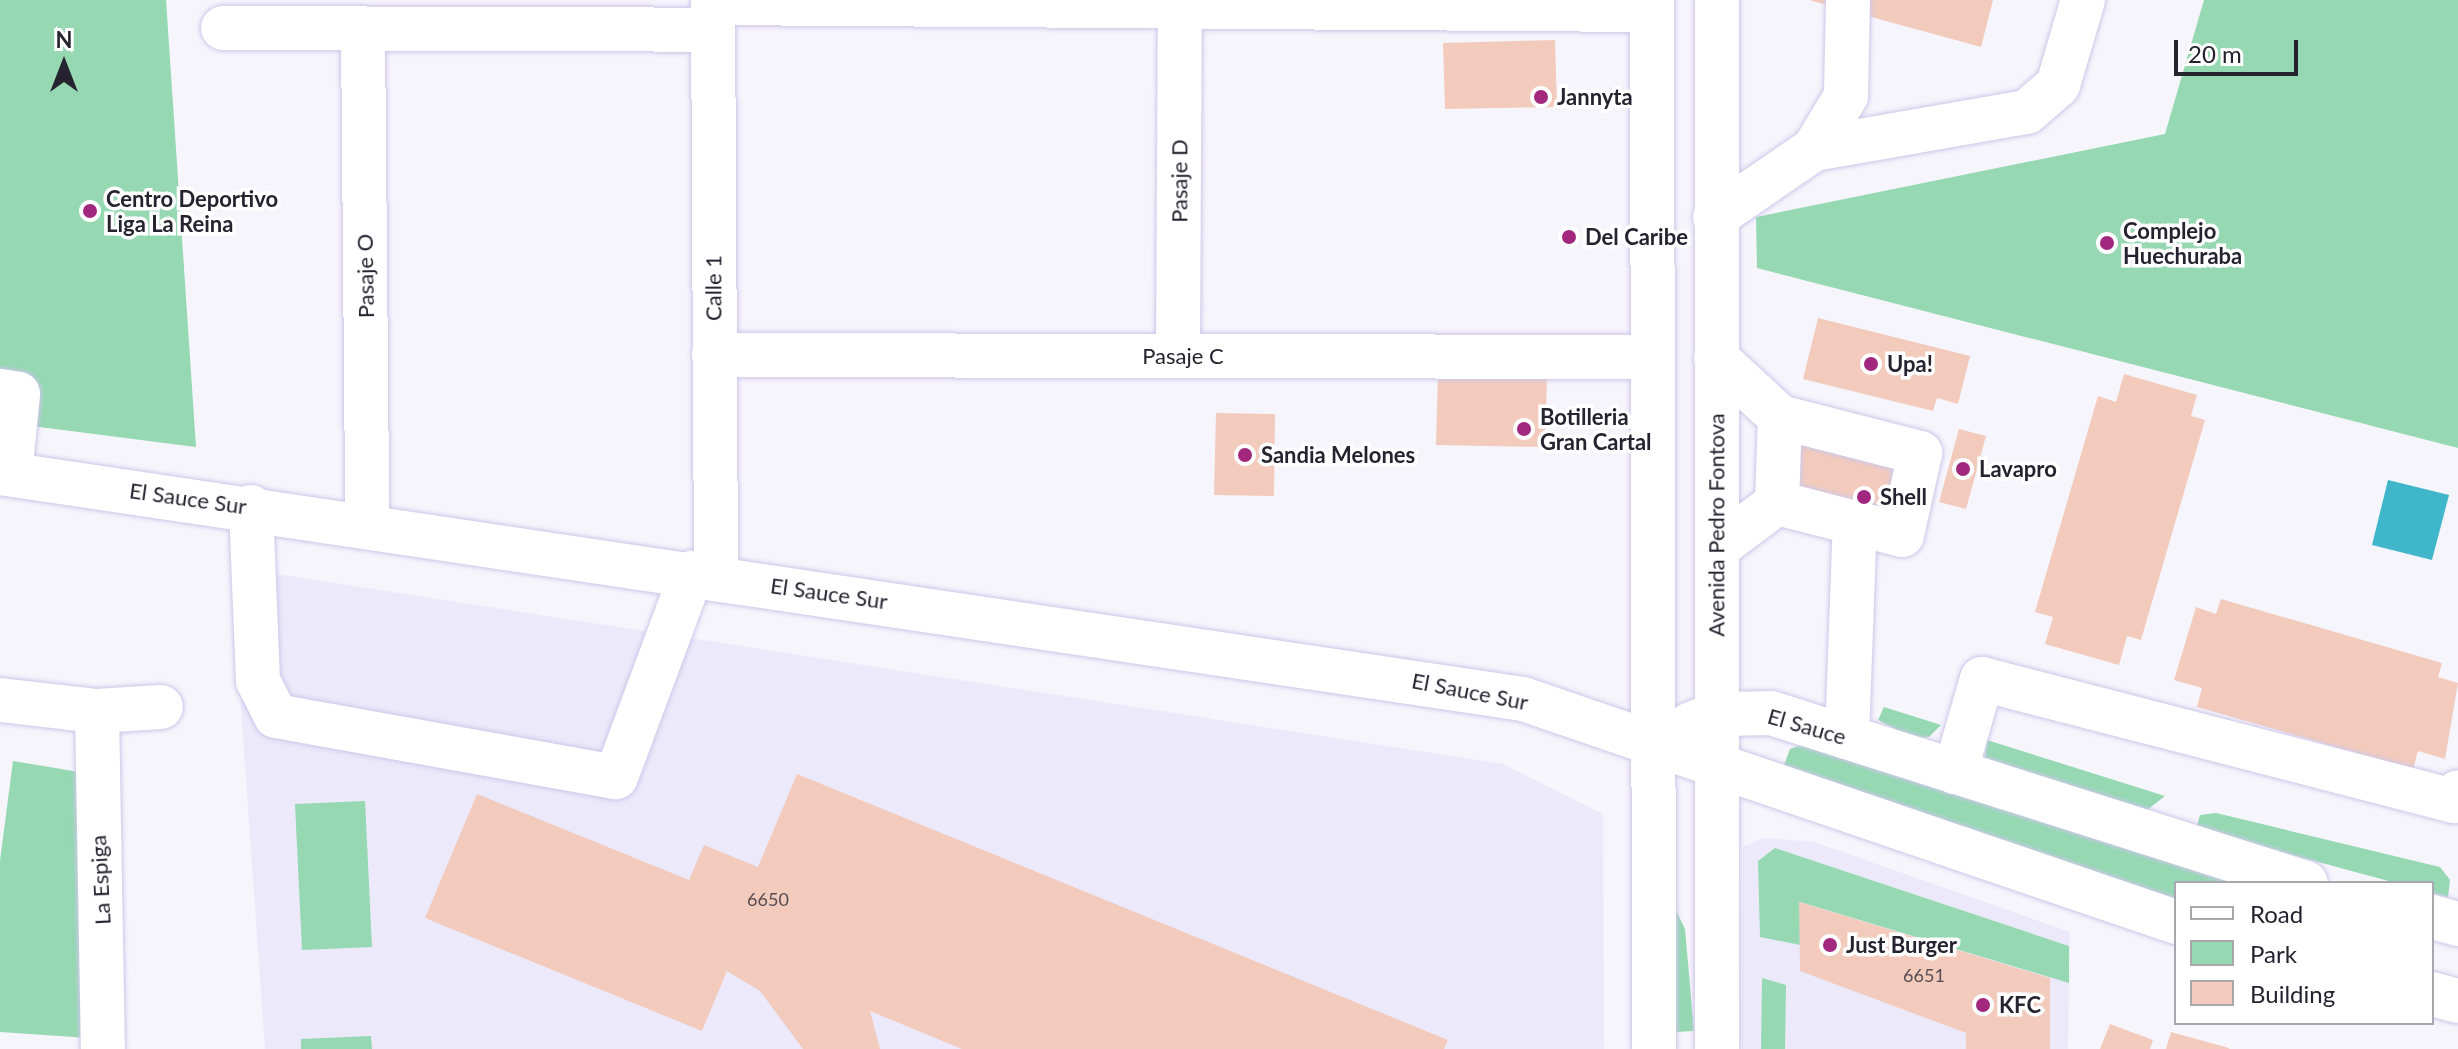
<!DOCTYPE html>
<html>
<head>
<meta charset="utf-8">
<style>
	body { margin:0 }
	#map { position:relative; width:2458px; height:1049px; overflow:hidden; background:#f6f5fc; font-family:Lato,sans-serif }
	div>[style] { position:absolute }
	.built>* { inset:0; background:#ece9fa }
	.green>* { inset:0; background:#95d8b2 }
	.water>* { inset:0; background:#3fb6ca }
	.building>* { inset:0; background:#f2cbbd }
	.roads { filter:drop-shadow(0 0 2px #cdc7ea) drop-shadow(0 0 2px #cdc7ea) }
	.minor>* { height:44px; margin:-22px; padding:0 22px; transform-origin:22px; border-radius:22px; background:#fff }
	.dots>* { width:22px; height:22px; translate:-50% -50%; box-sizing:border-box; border:4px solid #fff; border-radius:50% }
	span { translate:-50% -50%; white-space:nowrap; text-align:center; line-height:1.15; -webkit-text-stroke:7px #fff; paint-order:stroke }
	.number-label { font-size:18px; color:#584d53 }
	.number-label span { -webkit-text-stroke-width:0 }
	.poi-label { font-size:22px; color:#252330; font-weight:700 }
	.left { translate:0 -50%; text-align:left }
	.street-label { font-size:22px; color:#252330 }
	.legend { position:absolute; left:2174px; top:881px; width:260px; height:144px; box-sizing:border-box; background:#fff; border:2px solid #a8a7ac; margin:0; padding:10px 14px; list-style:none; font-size:24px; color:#252330 }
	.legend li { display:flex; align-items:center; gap:16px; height:40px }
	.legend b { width:40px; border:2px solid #a8a7ac }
	.north { position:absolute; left:24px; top:24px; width:80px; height:80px; -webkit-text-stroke:6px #fff; paint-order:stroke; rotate:0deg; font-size:22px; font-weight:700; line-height:32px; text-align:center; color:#252330 }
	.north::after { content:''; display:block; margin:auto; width:28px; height:36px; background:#252330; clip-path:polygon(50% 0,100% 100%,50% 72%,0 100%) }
	.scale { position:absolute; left:2174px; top:40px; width:124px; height:36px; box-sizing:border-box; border:4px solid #252330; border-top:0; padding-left:10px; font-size:24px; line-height:28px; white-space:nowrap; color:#252330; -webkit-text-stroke:6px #fff; paint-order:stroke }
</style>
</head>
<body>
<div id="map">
	<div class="built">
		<i style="clip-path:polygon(231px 567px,1503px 764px,1603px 814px,1604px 1049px,265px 1049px)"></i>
		<i style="clip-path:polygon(1764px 838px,1814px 842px,2070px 932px,2068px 1049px,1742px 1049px,1743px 847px)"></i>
	</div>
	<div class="green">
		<i style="clip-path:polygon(0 0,166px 0,196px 447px,0 422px)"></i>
		<i style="clip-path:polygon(2204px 0,2458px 0,2458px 448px,1757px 268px,1756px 217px,2165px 134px)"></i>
		<i style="clip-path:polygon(1884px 707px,1941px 725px,1929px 737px,1913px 738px,1878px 720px)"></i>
		<i style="clip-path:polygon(1987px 740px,2165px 796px,2142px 814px,1984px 764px)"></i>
		<i style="clip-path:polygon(1808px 743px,2231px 883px,2176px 883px,2176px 900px,1784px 765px,1790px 749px)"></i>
		<i style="clip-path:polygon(13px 761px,79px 772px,89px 1038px,0 1032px,0 861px)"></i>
		<i style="clip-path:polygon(365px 801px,372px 947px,302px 950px,295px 804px)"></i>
		<i style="clip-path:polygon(2216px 813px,2440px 867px,2450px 880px,2448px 897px,2432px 893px,2432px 883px,2396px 883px,2196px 829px,2200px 815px)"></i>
		<i style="clip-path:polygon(1775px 848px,2069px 946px,2069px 983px,1800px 902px,1800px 945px,1760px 937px,1758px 861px)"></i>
		<i style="clip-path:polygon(1672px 902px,1685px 929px,1694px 1031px,1674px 1032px)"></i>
		<i style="clip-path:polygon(1762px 978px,1786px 985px,1785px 1049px,1761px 1049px)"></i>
		<i style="clip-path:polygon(371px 1036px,372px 1049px,301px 1049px,301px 1039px)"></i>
	</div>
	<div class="water">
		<i style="clip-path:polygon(2388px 480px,2449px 495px,2432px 560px,2372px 545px)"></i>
	</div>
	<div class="building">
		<i style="clip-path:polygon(1809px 0,1993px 0,1981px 47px)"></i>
		<i style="clip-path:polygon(1555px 40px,1557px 107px,1445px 109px,1443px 43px)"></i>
		<i style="clip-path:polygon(1818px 318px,1970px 356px,1958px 404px,1937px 398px,1933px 411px,1803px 379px)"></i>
		<i style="clip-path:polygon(1438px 374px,1547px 377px,1545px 447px,1436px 445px)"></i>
		<i style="clip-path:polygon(2124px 374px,2197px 395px,2191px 416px,2205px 420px,2141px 640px,2127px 636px,2119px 665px,2045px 644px,2053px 617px,2035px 612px,2098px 396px,2116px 402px)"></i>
		<i style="clip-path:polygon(1216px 413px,1275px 414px,1274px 496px,1214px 495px)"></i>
		<i style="clip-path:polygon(1959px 429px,1986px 436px,1966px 509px,1939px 502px)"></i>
		<i style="clip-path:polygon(1802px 435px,1921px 462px,1909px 514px,1791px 486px)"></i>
		<i style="clip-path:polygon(2221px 599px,2442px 663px,2438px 677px,2458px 683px,2445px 759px,2418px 751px,2413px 769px,2197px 707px,2202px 688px,2174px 680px,2196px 607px,2216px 614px)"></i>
		<i style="clip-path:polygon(797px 774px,1448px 1040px,1444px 1049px,962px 1049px,870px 1011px,880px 1049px,803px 1049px,760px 991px,727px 971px,702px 1031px,425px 918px,477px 794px,689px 880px,704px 845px,758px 867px)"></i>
		<i style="clip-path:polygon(1799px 902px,2050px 978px,2050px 1049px,1966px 1049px,1966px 1033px,1800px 971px)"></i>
		<i style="clip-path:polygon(2110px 1024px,2153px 1040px,2150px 1049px,2100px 1049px)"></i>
		<i style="clip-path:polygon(2171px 1032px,2229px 1048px,2229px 1049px,2166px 1049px)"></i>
	</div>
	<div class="roads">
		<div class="minor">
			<i style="left:713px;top:0;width:576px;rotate:89.7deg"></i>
			<i style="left:1652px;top:0;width:1049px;rotate:89.89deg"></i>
			<i style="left:713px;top:3px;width:939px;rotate:0.43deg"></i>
			<i style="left:223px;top:28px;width:490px;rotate:0.2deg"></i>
			<i style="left:363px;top:29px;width:495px;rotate:89.5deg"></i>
			<i style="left:1814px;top:149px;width:62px;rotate:-58.9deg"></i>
			<i style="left:1846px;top:96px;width:96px;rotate:-88.8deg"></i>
			<i style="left:1715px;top:217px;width:120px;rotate:-34.5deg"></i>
			<i style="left:1814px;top:149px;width:216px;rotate:-9.9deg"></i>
			<i style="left:2027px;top:112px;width:41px;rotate:-41.1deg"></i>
			<i style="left:2058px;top:85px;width:89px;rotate:-73.6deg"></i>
			<i style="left:714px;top:355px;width:938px;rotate:0.12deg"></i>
			<i style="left:1178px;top:356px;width:350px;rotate:-89.7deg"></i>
			<i style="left:1716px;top:358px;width:87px;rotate:42.7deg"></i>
			<i style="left:1780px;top:417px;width:145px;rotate:14.4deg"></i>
			<i style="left:1920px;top:453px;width:84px;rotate:102.4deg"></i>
			<i style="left:1902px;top:535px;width:129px;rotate:-165.6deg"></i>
			<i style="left:1777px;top:503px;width:75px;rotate:143.1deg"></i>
			<i style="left:0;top:391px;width:18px;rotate:9deg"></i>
			<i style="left:18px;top:394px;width:80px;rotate:95.7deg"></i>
			<i style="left:0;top:473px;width:1540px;rotate:8.44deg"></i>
			<i style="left:1523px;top:699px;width:690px;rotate:18.86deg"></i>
			<i style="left:1777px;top:503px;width:86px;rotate:-88deg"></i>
			<i style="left:251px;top:507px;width:174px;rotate:87.7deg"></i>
			<i style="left:258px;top:681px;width:39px;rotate:63deg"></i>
			<i style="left:276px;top:716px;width:345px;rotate:10.2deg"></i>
			<i style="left:616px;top:777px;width:218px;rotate:-69.6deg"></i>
			<i style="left:0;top:700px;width:98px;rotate:6.5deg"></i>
			<i style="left:97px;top:711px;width:64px;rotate:-3.6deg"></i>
			<i style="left:97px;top:711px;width:338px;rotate:89deg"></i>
			<i style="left:1689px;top:725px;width:29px;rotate:-22deg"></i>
			<i style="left:1716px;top:714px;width:55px;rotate:-1deg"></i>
			<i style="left:1771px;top:713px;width:561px;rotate:17.63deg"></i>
			<i style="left:1847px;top:737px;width:214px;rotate:-87.9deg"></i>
			<i style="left:1955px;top:772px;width:97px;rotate:-73.8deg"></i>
			<i style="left:1982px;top:679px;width:488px;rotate:14.5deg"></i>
			<i style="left:2455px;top:801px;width:9px;rotate:-72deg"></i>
			<i style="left:2432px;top:917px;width:27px;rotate:15deg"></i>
			<i style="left:2432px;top:994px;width:27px;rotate:15deg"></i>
			<i style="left:1717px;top:1049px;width:1049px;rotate:-90deg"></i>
		</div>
	</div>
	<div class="dots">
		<i style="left:1541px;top:97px;background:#a1287e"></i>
		<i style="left:90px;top:211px;background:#a1287e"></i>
		<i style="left:1569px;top:237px;background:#a1287e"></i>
		<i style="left:2107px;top:243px;background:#a1287e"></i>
		<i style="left:1871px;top:364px;background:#a1287e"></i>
		<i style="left:1524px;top:429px;background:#a1287e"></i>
		<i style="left:1245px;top:455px;background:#a1287e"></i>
		<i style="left:1963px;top:469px;background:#a1287e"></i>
		<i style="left:1864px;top:497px;background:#a1287e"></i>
		<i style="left:1830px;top:945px;background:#a1287e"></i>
		<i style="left:1983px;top:1005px;background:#a1287e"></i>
	</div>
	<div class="number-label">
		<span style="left:768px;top:899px">6650</span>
		<span style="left:1924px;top:975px">6651</span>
	</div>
	<div class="poi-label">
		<span class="left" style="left:1557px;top:97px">Jannyta</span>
		<span class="left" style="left:106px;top:211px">Centro Deportivo<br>Liga La Reina</span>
		<span class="left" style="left:2123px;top:243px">Complejo<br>Huechuraba</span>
		<span class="left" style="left:1585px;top:237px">Del Caribe</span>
		<span class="left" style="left:1887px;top:364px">Upa!</span>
		<span class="left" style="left:1540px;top:429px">Botilleria<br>Gran Cartal</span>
		<span class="left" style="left:1261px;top:455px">Sandia Melones</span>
		<span class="left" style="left:1979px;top:469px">Lavapro</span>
		<span class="left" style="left:1880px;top:497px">Shell</span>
		<span class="left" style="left:1846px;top:945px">Just Burger</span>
		<span class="left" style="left:1999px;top:1005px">KFC</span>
	</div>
	<div class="street-label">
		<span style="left:1179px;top:181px;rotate:-90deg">Pasaje D</span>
		<span style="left:365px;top:276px;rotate:-91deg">Pasaje O</span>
		<span style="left:713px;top:288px;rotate:-90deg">Calle 1</span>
		<span style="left:1183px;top:356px">Pasaje C</span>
		<span style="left:188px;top:498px;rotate:8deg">El Sauce Sur</span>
		<span style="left:1716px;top:525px;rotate:-90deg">Avenida Pedro Fontova</span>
		<span style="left:829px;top:593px;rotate:8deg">El Sauce Sur</span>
		<span style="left:1470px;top:691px;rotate:11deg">El Sauce Sur</span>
		<span style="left:1807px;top:726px;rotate:16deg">El Sauce</span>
		<span style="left:100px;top:880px;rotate:-93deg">La Espiga</span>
	</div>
	<ul class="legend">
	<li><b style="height:10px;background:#fff"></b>Road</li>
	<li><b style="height:22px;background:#95d8b2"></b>Park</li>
	<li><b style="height:22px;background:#f2cbbd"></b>Building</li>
	</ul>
	<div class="north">N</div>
	<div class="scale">20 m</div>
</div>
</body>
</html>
